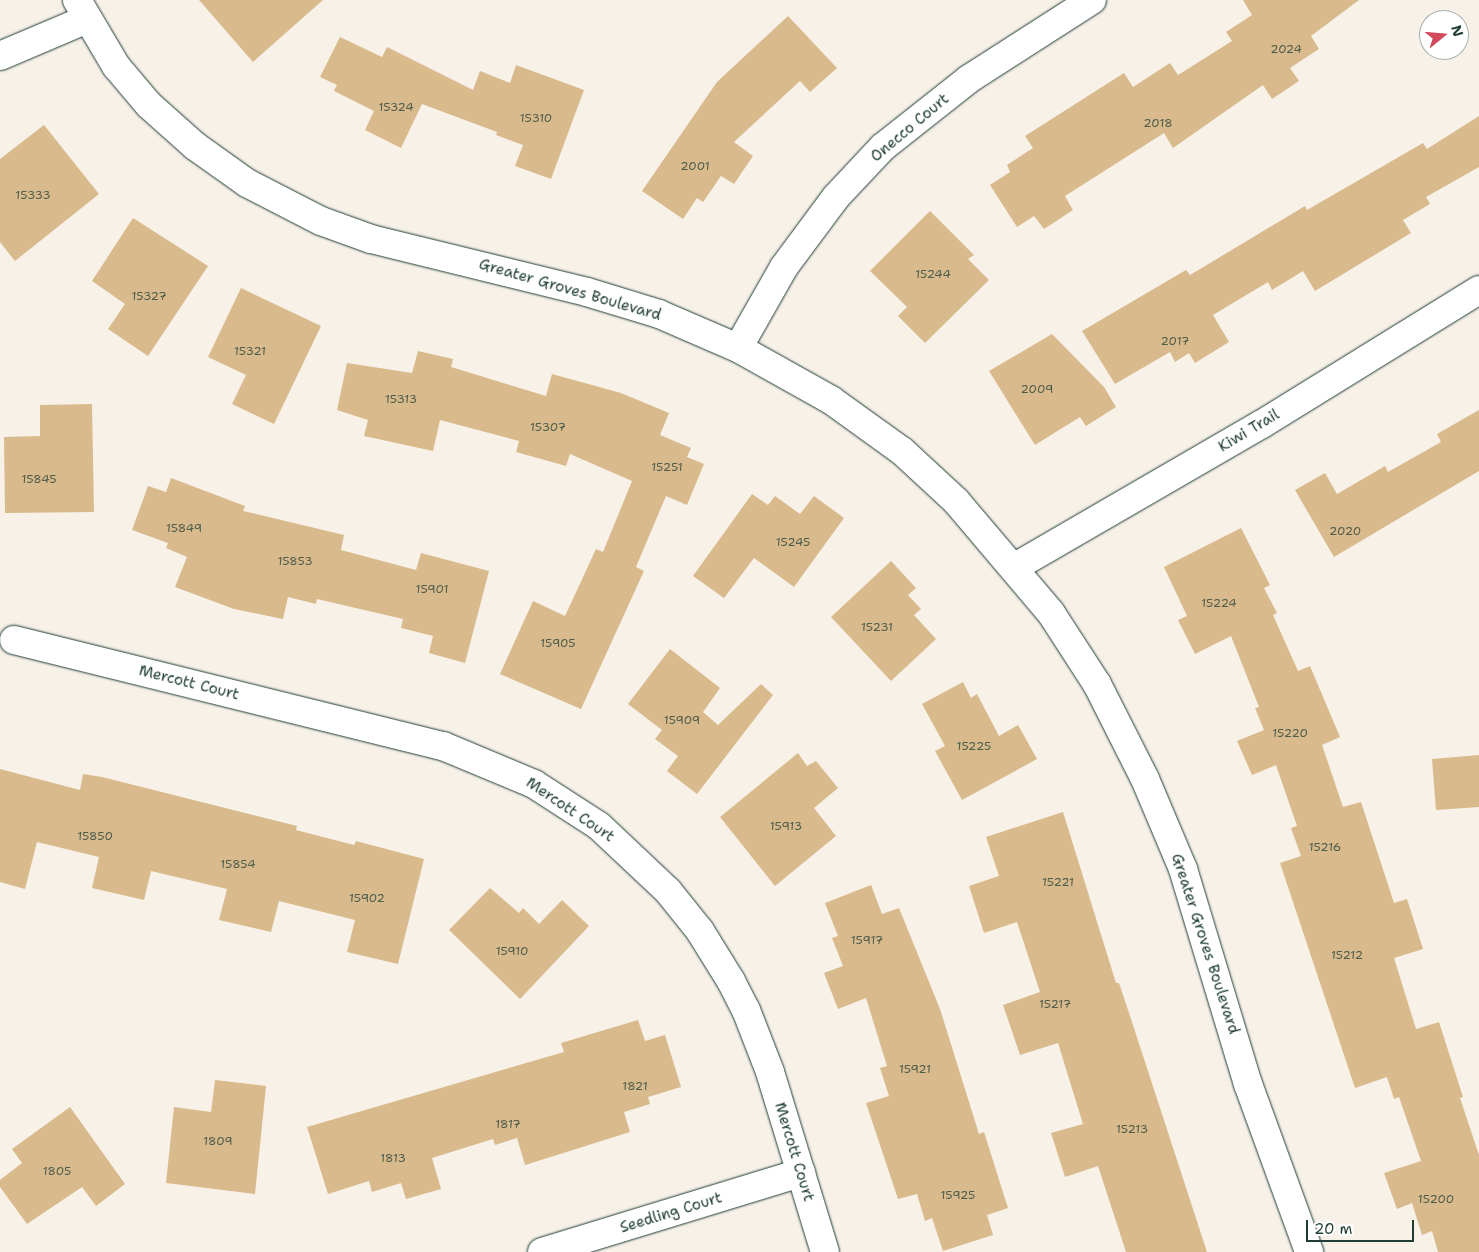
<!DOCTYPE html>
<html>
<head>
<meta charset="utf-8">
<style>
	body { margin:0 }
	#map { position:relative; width:1479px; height:1252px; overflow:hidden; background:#f7f1e8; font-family:"Shantell Sans",sans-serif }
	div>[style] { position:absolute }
	.building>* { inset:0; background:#d9ba8c }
	.roads { filter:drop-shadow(0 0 1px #1f3d34) drop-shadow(0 0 1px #1f3d34) }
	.minor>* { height:28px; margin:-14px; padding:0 14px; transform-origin:14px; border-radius:14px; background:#fff }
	span { translate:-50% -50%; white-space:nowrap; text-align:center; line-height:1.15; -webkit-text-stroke:4px #fff; paint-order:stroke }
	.number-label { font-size:12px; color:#4e5c4a }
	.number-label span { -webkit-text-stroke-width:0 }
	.street-label { font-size:15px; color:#1f3d34 }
	.north { position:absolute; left:1419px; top:10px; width:50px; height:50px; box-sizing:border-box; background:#fff; border:1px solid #a5b1ae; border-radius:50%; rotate:73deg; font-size:14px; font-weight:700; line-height:20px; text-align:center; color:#1f3d34 }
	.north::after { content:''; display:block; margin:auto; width:18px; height:22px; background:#d1495b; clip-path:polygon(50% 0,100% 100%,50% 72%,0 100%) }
	.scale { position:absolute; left:1306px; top:1220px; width:108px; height:22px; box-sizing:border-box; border:2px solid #1f3d34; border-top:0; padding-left:6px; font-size:15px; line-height:18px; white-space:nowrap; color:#1f3d34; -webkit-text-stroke:4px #fff; paint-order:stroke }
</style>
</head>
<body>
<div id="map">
	<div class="building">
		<i style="clip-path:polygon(199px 0,323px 0,253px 62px)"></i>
		<i style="clip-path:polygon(1243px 0,1359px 0,1311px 36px,1319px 49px,1290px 68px,1299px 81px,1272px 99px,1263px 85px,1173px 148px,1164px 133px,1065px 196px,1073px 210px,1044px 229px,1034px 216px,1017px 227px,990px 185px,1010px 172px,1007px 165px,1033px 148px,1025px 136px,1124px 73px,1133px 87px,1170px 63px,1178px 75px,1232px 41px,1226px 32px,1252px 15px)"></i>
		<i style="clip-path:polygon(788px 16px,837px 68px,810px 92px,800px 81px,734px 142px,753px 156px,734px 184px,721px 176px,703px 202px,697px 198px,683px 219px,642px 191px,717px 82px)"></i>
		<i style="clip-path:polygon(340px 37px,382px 57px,387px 47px,473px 90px,480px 71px,510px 83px,516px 65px,584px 90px,551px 179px,515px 166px,523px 145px,496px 135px,497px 132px,422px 104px,401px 148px,365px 130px,374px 111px,334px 91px,337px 85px,320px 77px)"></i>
		<i style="clip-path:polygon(1479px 116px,1479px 167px,1426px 197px,1430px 204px,1403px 220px,1411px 233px,1315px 291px,1303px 271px,1272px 290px,1268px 282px,1213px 315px,1229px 342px,1195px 363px,1189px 353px,1175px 362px,1170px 352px,1115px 384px,1082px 331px,1186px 270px,1190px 275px,1305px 206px,1307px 210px,1423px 143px,1427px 149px)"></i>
		<i style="clip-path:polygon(44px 125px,99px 194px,15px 261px,0 242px,0 159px)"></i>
		<i style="clip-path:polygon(930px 211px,974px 255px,968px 259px,989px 280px,925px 343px,898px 316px,907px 307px,870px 271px)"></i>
		<i style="clip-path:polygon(133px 218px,208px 266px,148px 356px,108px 329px,125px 304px,92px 281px)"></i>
		<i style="clip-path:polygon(241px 288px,321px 326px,274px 424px,232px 404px,246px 375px,208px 357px)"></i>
		<i style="clip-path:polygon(1052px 334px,1104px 387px,1116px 407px,1086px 426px,1080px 417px,1035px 445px,989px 371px)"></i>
		<i style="clip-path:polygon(418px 351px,453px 359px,451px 367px,546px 396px,552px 374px,621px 393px,669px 413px,660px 435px,691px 448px,687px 457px,704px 464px,687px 505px,666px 496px,636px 567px,644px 571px,581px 709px,500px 674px,533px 601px,565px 616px,596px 549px,603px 552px,632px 481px,570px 454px,566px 466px,516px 452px,519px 441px,440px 420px,433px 451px,364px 436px,368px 420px,337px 410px,347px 363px,412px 373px)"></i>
		<i style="clip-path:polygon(92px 404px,94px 512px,5px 513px,4px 437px,40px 436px,40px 405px)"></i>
		<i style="clip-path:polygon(1479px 410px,1479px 471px,1334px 557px,1295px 490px,1325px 473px,1337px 494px,1385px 466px,1388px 472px,1441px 442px,1437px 434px)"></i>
		<i style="clip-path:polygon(171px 478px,245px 506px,243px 511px,344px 535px,341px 550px,416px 570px,421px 553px,489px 571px,465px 663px,429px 653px,433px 636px,401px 628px,403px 619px,317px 599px,316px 604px,288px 597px,283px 619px,234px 609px,175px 587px,187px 557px,166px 548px,168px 543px,132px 530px,148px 486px,166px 492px)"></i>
		<i style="clip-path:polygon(752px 494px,768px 505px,775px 496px,800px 514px,814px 496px,844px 518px,794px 587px,754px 558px,724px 598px,693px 576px)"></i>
		<i style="clip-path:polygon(1241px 528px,1270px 585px,1264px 588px,1277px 613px,1273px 615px,1298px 671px,1310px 666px,1340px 737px,1322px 745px,1343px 807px,1361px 802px,1394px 903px,1407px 899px,1423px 949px,1394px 958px,1416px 1029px,1439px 1022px,1463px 1097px,1460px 1098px,1479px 1155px,1479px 1252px,1438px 1252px,1432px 1231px,1422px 1235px,1412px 1203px,1397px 1209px,1384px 1173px,1421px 1161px,1399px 1097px,1394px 1099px,1387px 1077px,1355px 1088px,1280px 863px,1301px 856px,1291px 828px,1297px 826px,1276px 765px,1252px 775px,1237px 741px,1264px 730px,1255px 708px,1259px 707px,1231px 636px,1195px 654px,1178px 620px,1187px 616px,1164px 567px)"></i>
		<i style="clip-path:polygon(891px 561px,916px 588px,908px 595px,921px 609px,914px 615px,936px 639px,891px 681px,831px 617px)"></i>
		<i style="clip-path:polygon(670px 649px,720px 688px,703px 712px,718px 725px,761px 684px,773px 695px,697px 794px,667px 771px,678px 756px,655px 739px,662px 730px,628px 704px)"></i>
		<i style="clip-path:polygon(963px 682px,971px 698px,977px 694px,999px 736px,1018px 725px,1037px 759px,962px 800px,935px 751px,945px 746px,922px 704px)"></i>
		<i style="clip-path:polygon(798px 753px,807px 766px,816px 761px,838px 788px,814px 808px,836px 836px,775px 886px,720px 817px)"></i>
		<i style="clip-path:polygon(1479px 755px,1479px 807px,1436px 810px,1432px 759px)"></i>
		<i style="clip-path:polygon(0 769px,80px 790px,83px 774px,102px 777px,297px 826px,296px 830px,354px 845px,356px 841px,424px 859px,398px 964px,347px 952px,355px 920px,279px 901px,271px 932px,219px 920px,227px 889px,151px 871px,144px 900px,92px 888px,99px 857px,37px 842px,25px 889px,0 882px)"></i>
		<i style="clip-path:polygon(1063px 812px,1116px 983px,1119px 983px,1131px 1019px,1207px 1252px,1126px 1252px,1098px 1166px,1065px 1177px,1051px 1133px,1083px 1124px,1058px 1043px,1020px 1055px,1003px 1005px,1040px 992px,1017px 922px,984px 933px,969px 886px,999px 876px,986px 837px)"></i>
		<i style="clip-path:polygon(871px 885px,882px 914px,899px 908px,940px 1009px,979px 1134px,984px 1132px,1008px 1208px,987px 1215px,993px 1235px,943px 1251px,932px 1218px,925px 1221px,917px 1194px,898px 1199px,866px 1103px,889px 1096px,880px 1068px,887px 1066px,866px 998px,838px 1009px,824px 973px,843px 966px,832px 938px,838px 936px,825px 903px)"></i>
		<i style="clip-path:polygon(490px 888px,519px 913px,523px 908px,539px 924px,562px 900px,589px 926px,520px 999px,449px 930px)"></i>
		<i style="clip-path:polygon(638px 1020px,645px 1041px,665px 1035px,681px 1087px,648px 1097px,650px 1104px,624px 1112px,630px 1132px,525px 1165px,517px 1138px,495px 1145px,493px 1139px,432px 1158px,441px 1189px,406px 1199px,401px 1183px,372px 1192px,369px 1181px,328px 1194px,307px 1127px,564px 1052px,561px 1043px)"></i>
		<i style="clip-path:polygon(215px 1080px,266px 1086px,255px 1194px,166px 1183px,174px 1107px,211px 1112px)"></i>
		<i style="clip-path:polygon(70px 1107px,125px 1184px,96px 1206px,82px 1187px,27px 1224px,0 1187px,0 1180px,22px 1163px,12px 1149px)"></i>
	</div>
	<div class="roads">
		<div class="minor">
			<i style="left:77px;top:0;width:77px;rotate:59.4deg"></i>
			<i style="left:116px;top:66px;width:51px;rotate:49.8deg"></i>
			<i style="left:149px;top:105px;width:62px;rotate:41.7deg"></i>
			<i style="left:195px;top:146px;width:64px;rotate:35.4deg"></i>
			<i style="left:247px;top:183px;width:83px;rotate:27.2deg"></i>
			<i style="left:321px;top:221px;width:53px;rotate:19.8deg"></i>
			<i style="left:371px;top:239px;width:222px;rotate:13.8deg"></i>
			<i style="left:587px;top:292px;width:75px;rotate:17deg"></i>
			<i style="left:659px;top:314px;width:86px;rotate:23.3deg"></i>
			<i style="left:738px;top:348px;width:107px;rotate:29.2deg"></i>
			<i style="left:831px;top:400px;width:87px;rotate:35.7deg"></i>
			<i style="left:902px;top:451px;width:74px;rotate:42.8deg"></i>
			<i style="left:956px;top:501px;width:147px;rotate:49.7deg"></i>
			<i style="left:1051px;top:613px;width:85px;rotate:57.1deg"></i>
			<i style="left:1097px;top:684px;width:106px;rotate:63.2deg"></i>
			<i style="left:1145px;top:779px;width:98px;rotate:67.1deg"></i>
			<i style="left:1183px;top:869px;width:225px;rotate:73.2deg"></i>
			<i style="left:1248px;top:1084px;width:179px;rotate:70deg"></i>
			<i style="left:0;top:56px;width:95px;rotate:-23deg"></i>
			<i style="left:738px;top:348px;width:93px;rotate:-60.4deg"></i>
			<i style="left:784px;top:267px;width:87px;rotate:-53.4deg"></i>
			<i style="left:836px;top:197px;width:69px;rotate:-46.8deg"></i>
			<i style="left:883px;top:147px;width:110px;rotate:-38.3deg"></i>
			<i style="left:969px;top:79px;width:146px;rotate:-32.7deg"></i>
			<i style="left:1015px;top:567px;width:285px;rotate:-30.1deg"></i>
			<i style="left:1262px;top:424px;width:255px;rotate:-31.7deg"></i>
			<i style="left:14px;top:640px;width:442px;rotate:13.9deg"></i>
			<i style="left:443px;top:746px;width:99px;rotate:22.7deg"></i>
			<i style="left:534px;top:784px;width:77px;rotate:32.9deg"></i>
			<i style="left:599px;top:826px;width:95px;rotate:43.3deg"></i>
			<i style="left:668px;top:891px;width:51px;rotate:51.3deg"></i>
			<i style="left:700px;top:931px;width:59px;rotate:58.2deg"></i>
			<i style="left:731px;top:981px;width:33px;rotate:63deg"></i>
			<i style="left:746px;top:1010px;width:66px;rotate:68.8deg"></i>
			<i style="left:770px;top:1072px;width:188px;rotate:73deg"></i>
			<i style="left:542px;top:1252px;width:271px;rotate:-17deg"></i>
		</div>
	</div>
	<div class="number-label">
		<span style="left:1286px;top:50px">2024</span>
		<span style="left:396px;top:108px">15324</span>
		<span style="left:536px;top:119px">15310</span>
		<span style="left:1158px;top:124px">2018</span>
		<span style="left:695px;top:167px">2001</span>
		<span style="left:33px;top:196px">15333</span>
		<span style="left:933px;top:275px">15244</span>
		<span style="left:149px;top:297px">15327</span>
		<span style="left:1175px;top:342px">2017</span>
		<span style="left:250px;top:352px">15321</span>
		<span style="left:1037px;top:390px">2009</span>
		<span style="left:401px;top:400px">15313</span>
		<span style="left:548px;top:428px">15307</span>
		<span style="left:667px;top:468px">15251</span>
		<span style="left:39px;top:480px">15845</span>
		<span style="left:184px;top:529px">15849</span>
		<span style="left:1345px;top:532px">2020</span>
		<span style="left:793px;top:543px">15245</span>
		<span style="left:295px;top:562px">15853</span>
		<span style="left:432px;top:590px">15901</span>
		<span style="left:1219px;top:604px">15224</span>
		<span style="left:877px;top:628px">15231</span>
		<span style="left:558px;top:644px">15905</span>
		<span style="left:682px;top:721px">15909</span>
		<span style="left:1290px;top:734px">15220</span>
		<span style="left:974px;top:747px">15225</span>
		<span style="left:786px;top:827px">15913</span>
		<span style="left:95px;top:837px">15850</span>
		<span style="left:1325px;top:848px">15216</span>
		<span style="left:238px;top:865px">15854</span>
		<span style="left:1058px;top:883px">15221</span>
		<span style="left:367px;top:899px">15902</span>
		<span style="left:867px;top:941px">15917</span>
		<span style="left:512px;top:952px">15910</span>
		<span style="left:1347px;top:956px">15212</span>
		<span style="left:1055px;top:1005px">15217</span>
		<span style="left:915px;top:1070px">15921</span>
		<span style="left:635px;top:1087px">1821</span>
		<span style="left:508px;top:1125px">1817</span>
		<span style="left:1132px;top:1130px">15213</span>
		<span style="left:218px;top:1142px">1809</span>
		<span style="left:393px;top:1159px">1813</span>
		<span style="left:57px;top:1172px">1805</span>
		<span style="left:958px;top:1196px">15925</span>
		<span style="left:1436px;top:1200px">15200</span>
	</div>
	<div class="street-label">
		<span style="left:910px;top:128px;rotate:-40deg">Onecco Court</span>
		<span style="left:570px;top:290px;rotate:16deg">Greater Groves Boulevard</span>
		<span style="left:1249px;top:431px;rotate:-31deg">Kiwi Trail</span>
		<span style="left:189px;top:683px;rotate:14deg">Mercott Court</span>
		<span style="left:570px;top:810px;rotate:34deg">Mercott Court</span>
		<span style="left:1205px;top:944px;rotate:72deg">Greater Groves Boulevard</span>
		<span style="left:794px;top:1152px;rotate:73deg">Mercott Court</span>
		<span style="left:671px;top:1213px;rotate:-17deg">Seedling Court</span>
	</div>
	<div class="north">N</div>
	<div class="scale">20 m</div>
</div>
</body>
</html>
